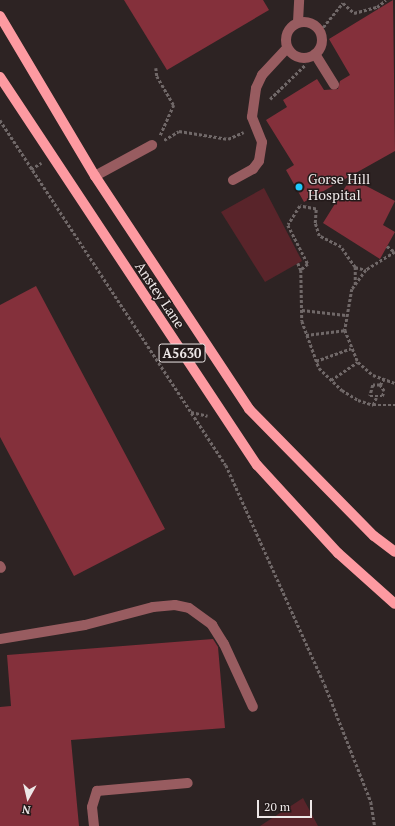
<!DOCTYPE html>
<html>
<head>
<meta charset="utf-8">
<style>
	body { margin:0 }
	#map { position:relative; width:395px; height:826px; overflow:hidden; background:#2d2323; font-family:"PT Serif",serif }
	div>[style] { position:absolute }
	.green>* { inset:0; background:#59242a }
	.building>* { inset:0; background:#84303b }
	.path>* { height:2.5px; margin-top:-1.25px; transform-origin:0; background:repeating-linear-gradient(90deg,#706868 0 3px,transparent 0 5px) }
	.minor>* { height:10px; margin:-5px; padding:0 5px; transform-origin:5px; border-radius:5px; background:#985c60 }
	.minor>.ring { margin:-5px; padding:0; box-sizing:content-box; background:none; border:10px solid #985c60; border-radius:50% }
	.major>* { height:10px; margin:-5px; padding:0 5px; transform-origin:5px; border-radius:5px; background:#fd9aa1 }
	.dots>* { width:11px; height:11px; translate:-50% -50%; box-sizing:border-box; border:2px solid #231a1a; border-radius:50% }
	span { translate:-50% -50%; white-space:nowrap; text-align:center; line-height:1.15; -webkit-text-stroke:3px #231a1a; paint-order:stroke }
	.shield-label span { padding:1px 3px; background:#231a1a; border:1px solid; border-radius:3px; -webkit-text-stroke-width:0 }
	.shield-label { font-size:13px; color:#ede7e7; font-weight:700 }
	.poi-label { font-size:14px; color:#ede7e7 }
	.left { translate:0 -50%; text-align:left }
	.street-label { font-size:14px; color:#ede7e7 }
	.north { position:absolute; left:8px; top:778px; width:40px; height:40px; -webkit-text-stroke:3px #231a1a; paint-order:stroke; rotate:188deg; font-size:11px; font-weight:700; line-height:16px; text-align:center; color:#ede7e7 }
	.north::after { content:''; display:block; margin:auto; width:14px; height:18px; background:#ede7e7; clip-path:polygon(50% 0,100% 100%,50% 72%,0 100%) }
	.scale { position:absolute; left:257px; top:800px; width:55px; height:18px; box-sizing:border-box; border:2px solid #ede7e7; border-top:0; padding-left:5px; font-size:12px; line-height:14px; white-space:nowrap; color:#ede7e7; -webkit-text-stroke:3px #231a1a; paint-order:stroke }
</style>
</head>
<body>
<div id="map">
	<div class="green">
		<i style="clip-path:polygon(264px 188px,302px 261px,265px 282px,221px 212px)"></i>
		<i style="clip-path:polygon(303px 798px,318px 826px,260px 826px)"></i>
	</div>
	<div class="building">
		<i style="clip-path:polygon(124px 0,263px 0,269px 10px,167px 70px)"></i>
		<i style="clip-path:polygon(393px 0,395px 151px,304px 202px,286px 170px,294px 165px,266px 120px,287px 107px,283px 100px,317px 79px,324px 90px,338px 89px,340px 81px,350px 75px,329px 39px)"></i>
		<i style="clip-path:polygon(351px 178px,395px 201px,383px 225px,395px 232px,380px 259px,323px 223px)"></i>
		<i style="clip-path:polygon(36px 286px,165px 529px,74px 576px,0 437px,0 305px)"></i>
		<i style="clip-path:polygon(213px 639px,218px 647px,225px 728px,71px 740px,79px 826px,0 826px,0 707px,11px 706px,7px 655px)"></i>
	</div>
	<div class="path">
		<i style="left:320px;top:31px;width:36px;rotate:-51deg"></i>
		<i style="left:343px;top:3px;width:15px;rotate:42deg"></i>
		<i style="left:354px;top:13px;width:24px;rotate:-15deg"></i>
		<i style="left:377px;top:7px;width:11px;rotate:-38deg"></i>
		<i style="left:156px;top:68px;width:8px;rotate:83deg"></i>
		<i style="left:157px;top:76px;width:34px;rotate:60deg"></i>
		<i style="left:174px;top:105px;width:34px;rotate:114deg"></i>
		<i style="left:270px;top:99px;width:50px;rotate:-44.2deg"></i>
		<i style="left:0;top:120px;width:412px;rotate:56.8deg"></i>
		<i style="left:226px;top:465px;width:241px;rotate:65.8deg"></i>
		<i style="left:325px;top:685px;width:126px;rotate:68.5deg"></i>
		<i style="left:371px;top:802px;width:24px;rotate:81deg"></i>
		<i style="left:164px;top:140px;width:17px;rotate:-31deg"></i>
		<i style="left:179px;top:131px;width:50px;rotate:9.3deg"></i>
		<i style="left:228px;top:139px;width:17px;rotate:-24deg"></i>
		<i style="left:31px;top:169px;width:12px;rotate:-31deg"></i>
		<i style="left:387px;top:246px;width:10px;rotate:37deg"></i>
		<i style="left:395px;top:252px;width:34px;rotate:148deg"></i>
		<i style="left:366px;top:270px;width:24px;rotate:126deg"></i>
		<i style="left:352px;top:289px;width:42px;rotate:99.7deg"></i>
		<i style="left:345px;top:330px;width:35px;rotate:68deg"></i>
		<i style="left:358px;top:362px;width:20px;rotate:41deg"></i>
		<i style="left:373px;top:375px;width:23px;rotate:20deg"></i>
		<i style="left:298px;top:263px;width:8px;rotate:67deg"></i>
		<i style="left:355px;top:267px;width:11px;rotate:15deg"></i>
		<i style="left:355px;top:285px;width:18px;rotate:-90deg"></i>
		<i style="left:355px;top:267px;width:10px;rotate:-127deg"></i>
		<i style="left:349px;top:259px;width:14px;rotate:-124deg"></i>
		<i style="left:341px;top:247px;width:25px;rotate:-153deg"></i>
		<i style="left:319px;top:236px;width:14px;rotate:-107deg"></i>
		<i style="left:315px;top:223px;width:14px;rotate:-86deg"></i>
		<i style="left:316px;top:209px;width:16px;rotate:-169deg"></i>
		<i style="left:300px;top:206px;width:22px;rotate:122deg"></i>
		<i style="left:288px;top:225px;width:44px;rotate:62.9deg"></i>
		<i style="left:308px;top:264px;width:9px;rotate:139deg"></i>
		<i style="left:301px;top:270px;width:51px;rotate:88.9deg"></i>
		<i style="left:302px;top:321px;width:50px;rotate:70.1deg"></i>
		<i style="left:319px;top:368px;width:32px;rotate:44deg"></i>
		<i style="left:342px;top:390px;width:19px;rotate:32deg"></i>
		<i style="left:358px;top:400px;width:16px;rotate:18deg"></i>
		<i style="left:373px;top:405px;width:22px"></i>
		<i style="left:302px;top:310px;width:44px;rotate:6.5deg"></i>
		<i style="left:306px;top:335px;width:39px;rotate:-7deg"></i>
		<i style="left:316px;top:361px;width:37px;rotate:-20deg"></i>
		<i style="left:331px;top:380px;width:32px;rotate:-34deg"></i>
		<i style="left:380px;top:385px;width:7px;rotate:180deg"></i>
		<i style="left:373px;top:385px;width:11px;rotate:105deg"></i>
		<i style="left:370px;top:396px;width:12px"></i>
		<i style="left:382px;top:396px;width:5px;rotate:-68deg"></i>
		<i style="left:384px;top:391px;width:7px;rotate:-124deg"></i>
		<i style="left:380px;top:385px;width:6px;rotate:-59deg"></i>
		<i style="left:373px;top:405px;width:8px;rotate:-67deg"></i>
		<i style="left:191px;top:412px;width:17px;rotate:13deg"></i>
	</div>
	<div class="minor">
		<i class="ring" style="left:286px;top:22px;width:26px;height:26px"></i>
		<i style="left:298px;top:22px;width:22px;rotate:-87deg"></i>
		<i style="left:315px;top:54px;width:36px;rotate:58deg"></i>
		<i style="left:95px;top:176px;width:65px;rotate:-28.5deg"></i>
		<i style="left:233px;top:180px;width:23px;rotate:-29deg"></i>
		<i style="left:253px;top:169px;width:10px;rotate:-53deg"></i>
		<i style="left:259px;top:161px;width:19px;rotate:-81deg"></i>
		<i style="left:262px;top:142px;width:27px;rotate:-112deg"></i>
		<i style="left:252px;top:117px;width:29px;rotate:-82deg"></i>
		<i style="left:256px;top:88px;width:14px;rotate:-65deg"></i>
		<i style="left:262px;top:75px;width:37px;rotate:-47deg"></i>
		<i style="left:0;top:566px;width:2px;rotate:63deg"></i>
		<i style="left:0;top:639px;width:86px;rotate:-9.4deg"></i>
		<i style="left:85px;top:625px;width:70px;rotate:-14.8deg"></i>
		<i style="left:153px;top:607px;width:22px;rotate:-5deg"></i>
		<i style="left:175px;top:605px;width:14px;rotate:12deg"></i>
		<i style="left:189px;top:608px;width:29px;rotate:36deg"></i>
		<i style="left:212px;top:625px;width:22px;rotate:58deg"></i>
		<i style="left:224px;top:644px;width:69px;rotate:65.3deg"></i>
		<i style="left:94px;top:826px;width:19px;rotate:-96deg"></i>
		<i style="left:92px;top:807px;width:17px;rotate:-73deg"></i>
		<i style="left:97px;top:791px;width:91px;rotate:-5deg"></i>
	</div>
	<div class="major">
		<i style="left:0;top:16px;width:186px;rotate:59.3deg"></i>
		<i style="left:95px;top:176px;width:279px;rotate:56.5deg"></i>
		<i style="left:249px;top:409px;width:178px;rotate:45.5deg"></i>
		<i style="left:374px;top:536px;width:26px;rotate:37deg"></i>
		<i style="left:0;top:77px;width:465px;rotate:56.5deg"></i>
		<i style="left:257px;top:465px;width:120px;rotate:47.4deg"></i>
		<i style="left:338px;top:553px;width:76px;rotate:41.8deg"></i>
	</div>
	<div class="dots">
		<i style="left:299px;top:187px;background:#1ec9fd"></i>
	</div>
	<div class="shield-label">
		<span style="left:182px;top:353px">A5630</span>
	</div>
	<div class="poi-label">
		<span class="left" style="left:308px;top:187px">Gorse Hill<br>Hospital</span>
	</div>
	<div class="street-label">
		<span style="left:160px;top:295px;rotate:56deg">Anstey Lane</span>
	</div>
	<div class="north">N</div>
	<div class="scale">20 m</div>
</div>
</body>
</html>
